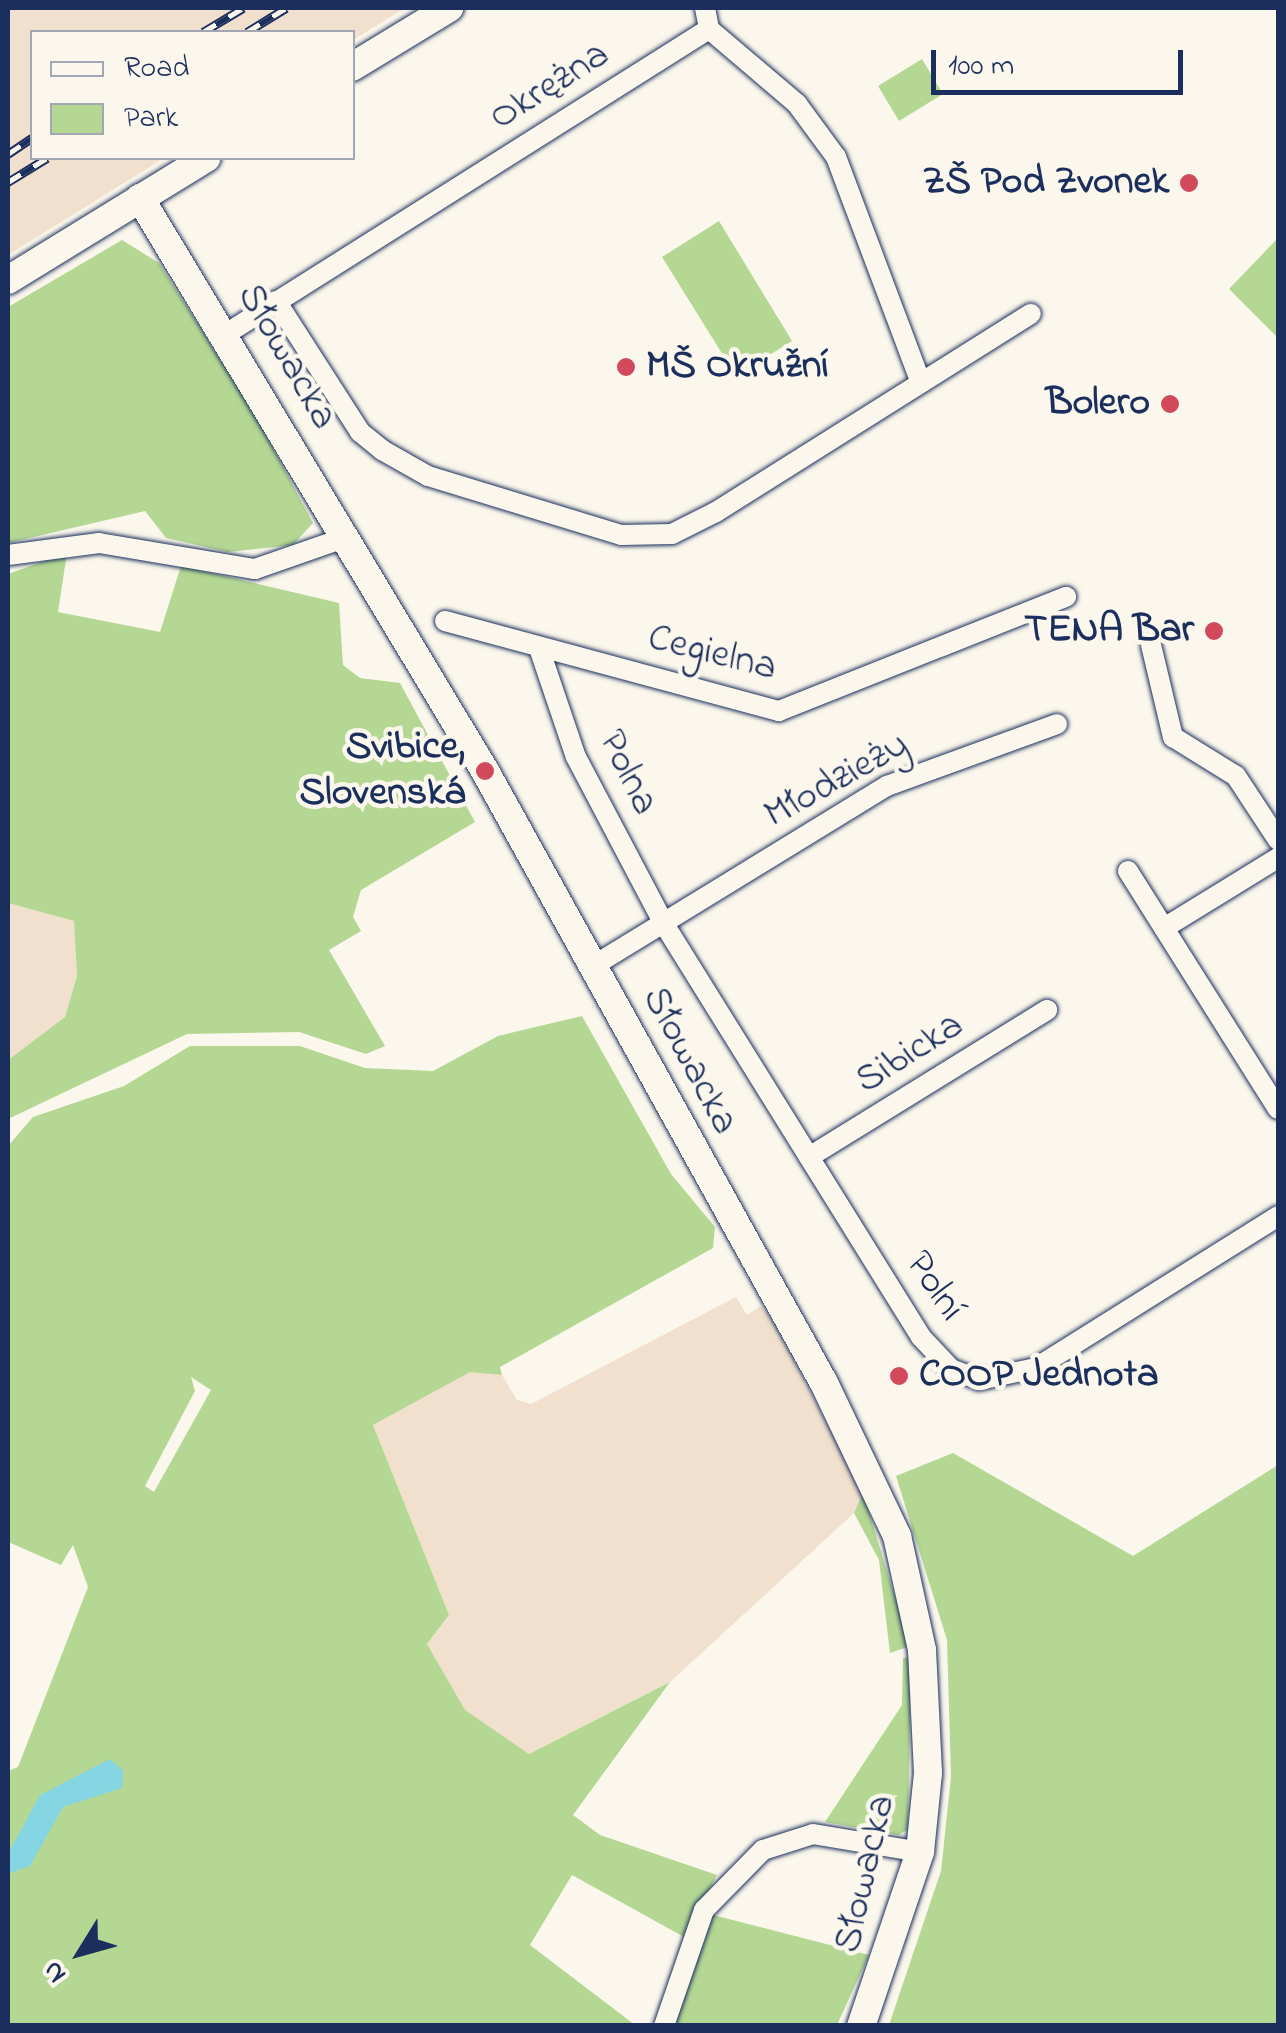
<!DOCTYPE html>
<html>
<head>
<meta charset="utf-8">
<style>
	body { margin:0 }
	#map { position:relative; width:1286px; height:2033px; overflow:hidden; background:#fbf7ec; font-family:"Indie Flower",sans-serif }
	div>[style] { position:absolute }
	.built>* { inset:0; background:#f0e0cd }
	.green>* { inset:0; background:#b4d893 }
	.water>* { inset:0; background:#86d5e3 }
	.roads { filter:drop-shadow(0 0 2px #1b2f5e) drop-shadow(0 0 2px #1b2f5e) }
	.street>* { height:20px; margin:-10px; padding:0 10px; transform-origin:10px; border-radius:10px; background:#fbf7ec }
	.secondary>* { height:28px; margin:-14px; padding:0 14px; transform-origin:14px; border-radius:14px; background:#fbf7ec }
	.rail>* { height:9px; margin-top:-4.5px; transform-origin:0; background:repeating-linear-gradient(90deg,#fbf7ec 0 15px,#1b2f5e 0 30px); box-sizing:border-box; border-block:2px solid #1b2f5e }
	.dots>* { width:28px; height:28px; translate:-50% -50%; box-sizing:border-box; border:5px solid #fbf7ec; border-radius:50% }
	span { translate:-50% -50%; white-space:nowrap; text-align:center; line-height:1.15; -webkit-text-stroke:9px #fbf7ec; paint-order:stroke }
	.street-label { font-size:40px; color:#1b2f5e }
	.poi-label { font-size:40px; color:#1b2f5e; font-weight:700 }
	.right { translate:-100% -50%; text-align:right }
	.left { translate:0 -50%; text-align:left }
	.frame { position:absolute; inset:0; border:10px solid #1b2f5e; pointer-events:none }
	.legend { position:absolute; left:30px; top:30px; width:325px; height:130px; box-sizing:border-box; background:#fbf7ec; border:2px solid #a1a7b3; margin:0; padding:12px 18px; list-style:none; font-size:30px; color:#1b2f5e }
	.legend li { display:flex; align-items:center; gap:20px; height:50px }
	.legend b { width:50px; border:2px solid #a1a7b3 }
	.north { position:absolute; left:30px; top:1903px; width:100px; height:100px; -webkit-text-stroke:8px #fbf7ec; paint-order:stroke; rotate:233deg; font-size:28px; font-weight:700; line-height:40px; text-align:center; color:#1b2f5e }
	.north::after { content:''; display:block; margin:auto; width:35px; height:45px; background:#1b2f5e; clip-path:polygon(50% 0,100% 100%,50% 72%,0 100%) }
	.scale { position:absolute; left:931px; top:50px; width:252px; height:45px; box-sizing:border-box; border:5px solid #1b2f5e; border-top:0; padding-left:12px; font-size:30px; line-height:35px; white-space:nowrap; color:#1b2f5e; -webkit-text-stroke:8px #fbf7ec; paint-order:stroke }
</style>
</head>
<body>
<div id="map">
	<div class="built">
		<i style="clip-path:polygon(8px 8px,405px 8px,353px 40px,352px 32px,32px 32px,32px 158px,164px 158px,8px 255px)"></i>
		<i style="clip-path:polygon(8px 903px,74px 921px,77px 976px,65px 1017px,8px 1060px)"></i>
		<i style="clip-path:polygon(736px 1297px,747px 1315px,761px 1306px,774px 1323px,863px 1493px,854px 1513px,670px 1682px,529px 1754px,464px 1710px,427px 1644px,449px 1615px,373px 1425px,470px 1371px,502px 1375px,517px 1400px,531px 1404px)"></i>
	</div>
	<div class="green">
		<i style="clip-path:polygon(922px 59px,943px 94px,899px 121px,878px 86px)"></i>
		<i style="clip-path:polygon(719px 221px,792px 341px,736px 376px,662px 257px)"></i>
		<i style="clip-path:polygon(1278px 238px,1278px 336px,1277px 337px,1229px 289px)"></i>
		<i style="clip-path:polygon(122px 240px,159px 263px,254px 413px,313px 523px,293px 545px,228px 552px,166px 538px,145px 511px,8px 543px,8px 307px)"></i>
		<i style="clip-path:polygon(67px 553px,58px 612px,160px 632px,181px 566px,339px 603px,343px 665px,360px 678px,400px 683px,475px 822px,361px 890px,353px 917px,361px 931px,329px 950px,385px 1046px,366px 1054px,299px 1032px,187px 1034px,8px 1119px,8px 1060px,65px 1017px,77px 976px,74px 921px,8px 903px,8px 574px)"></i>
		<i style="clip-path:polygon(evenodd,582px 1016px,671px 1174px,715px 1227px,713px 1248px,500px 1367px,502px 1375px,470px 1372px,373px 1425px,449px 1615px,427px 1644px,465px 1710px,529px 1754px,670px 1682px,573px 1815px,600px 1835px,717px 1875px,684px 1937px,572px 1875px,530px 1945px,635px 2025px,8px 2026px,8px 1771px,18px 1767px,88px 1587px,73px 1545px,61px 1565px,8px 1542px,8px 1146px,33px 1117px,124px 1086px,190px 1046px,300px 1046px,365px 1068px,433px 1071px,498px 1036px,582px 1016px,191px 1377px,211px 1390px,154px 1492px,145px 1486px,195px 1391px,191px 1377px)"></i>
		<i style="clip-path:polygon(953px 1453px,1133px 1556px,1278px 1465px,1278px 2025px,889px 2025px,941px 1871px,951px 1777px,947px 1640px,896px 1476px)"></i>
		<i style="clip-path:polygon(863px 1493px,910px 1646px,890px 1653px,879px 1560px,854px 1513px)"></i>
		<i style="clip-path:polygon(911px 1657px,908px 1829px,899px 1835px,825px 1822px,902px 1705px,903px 1658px)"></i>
		<i style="clip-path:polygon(713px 1915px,869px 1955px,837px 2025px,668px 2026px)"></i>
	</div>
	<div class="water">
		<i style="clip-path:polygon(110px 1759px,123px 1771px,122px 1788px,63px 1807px,30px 1866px,10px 1873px,8px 1854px,40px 1795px)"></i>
	</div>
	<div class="roads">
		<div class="street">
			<i style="left:705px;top:8px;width:21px;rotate:79deg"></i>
			<i style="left:709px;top:29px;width:116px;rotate:40.4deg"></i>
			<i style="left:797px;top:104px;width:66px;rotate:53.7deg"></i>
			<i style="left:836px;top:157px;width:239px;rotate:69.4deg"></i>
			<i style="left:276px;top:301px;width:156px;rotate:57.3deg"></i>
			<i style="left:360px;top:432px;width:28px;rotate:39deg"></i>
			<i style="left:382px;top:450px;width:53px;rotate:29.5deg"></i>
			<i style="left:428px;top:476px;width:202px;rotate:17deg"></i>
			<i style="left:621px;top:535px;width:51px;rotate:-1.1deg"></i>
			<i style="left:672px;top:534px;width:49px;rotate:-26.6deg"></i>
			<i style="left:716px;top:512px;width:372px;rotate:-32.2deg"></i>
			<i style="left:229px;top:332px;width:568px;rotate:-32.26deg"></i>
			<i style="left:8px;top:555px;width:92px;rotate:-7.5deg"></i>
			<i style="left:99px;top:543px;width:158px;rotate:9.5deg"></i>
			<i style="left:255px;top:569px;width:97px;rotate:-19.2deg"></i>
			<i style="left:445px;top:621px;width:346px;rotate:15.1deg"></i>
			<i style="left:779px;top:711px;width:309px;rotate:-21.7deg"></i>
			<i style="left:1151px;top:645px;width:95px;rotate:76.6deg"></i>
			<i style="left:1173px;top:737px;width:74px;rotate:31.8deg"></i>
			<i style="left:1236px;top:776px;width:77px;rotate:56.7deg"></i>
			<i style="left:539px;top:648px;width:115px;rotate:71.3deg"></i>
			<i style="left:576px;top:757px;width:189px;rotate:62.2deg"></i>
			<i style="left:664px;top:924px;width:486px;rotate:58.1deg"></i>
			<i style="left:921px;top:1337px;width:44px;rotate:46.8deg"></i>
			<i style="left:951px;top:1369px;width:30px;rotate:21deg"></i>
			<i style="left:979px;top:1380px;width:58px;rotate:-11.9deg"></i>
			<i style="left:1036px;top:1368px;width:286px;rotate:-32.1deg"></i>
			<i style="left:1128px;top:871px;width:281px;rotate:57.8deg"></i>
			<i style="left:1164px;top:928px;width:134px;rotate:-31.6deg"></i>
			<i style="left:593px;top:966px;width:345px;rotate:-31.5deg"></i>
			<i style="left:887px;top:786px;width:181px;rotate:-20deg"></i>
			<i style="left:809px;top:1157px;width:280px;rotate:-31.7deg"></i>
			<i style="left:664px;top:2026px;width:123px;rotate:-71deg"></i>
			<i style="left:704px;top:1910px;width:84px;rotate:-45.5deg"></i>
			<i style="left:763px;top:1850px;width:52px;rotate:-17.7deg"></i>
			<i style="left:813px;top:1834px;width:109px;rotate:9.5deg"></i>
		</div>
		<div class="secondary">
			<i style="left:352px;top:67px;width:114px;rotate:-31.3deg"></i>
			<i style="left:140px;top:198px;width:669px;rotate:58.95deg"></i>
			<i style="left:485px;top:771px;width:700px;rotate:61.02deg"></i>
			<i style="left:824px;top:1383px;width:170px;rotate:64.5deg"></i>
			<i style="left:897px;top:1536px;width:117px;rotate:77.6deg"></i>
			<i style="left:922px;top:1650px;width:123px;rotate:87.2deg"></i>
			<i style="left:928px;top:1773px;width:79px;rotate:95.8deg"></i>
			<i style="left:920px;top:1852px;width:184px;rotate:108.7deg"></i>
			<i style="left:8px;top:280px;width:233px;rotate:-31.6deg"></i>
		</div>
	</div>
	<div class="rail">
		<i style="left:203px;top:32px;width:47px;rotate:-31deg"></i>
		<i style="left:247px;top:32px;width:46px;rotate:-31.6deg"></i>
		<i style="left:8px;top:154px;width:29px;rotate:-34deg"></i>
		<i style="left:8px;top:182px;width:46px;rotate:-31.6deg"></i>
	</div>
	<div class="dots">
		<i style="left:1189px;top:183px;background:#d1495b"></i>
		<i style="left:626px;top:367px;background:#d1495b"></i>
		<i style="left:1170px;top:404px;background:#d1495b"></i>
		<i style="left:1214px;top:631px;background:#d1495b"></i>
		<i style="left:485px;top:771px;background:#d1495b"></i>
		<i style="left:899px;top:1376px;background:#d1495b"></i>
	</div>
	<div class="street-label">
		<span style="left:550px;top:87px;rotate:-32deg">Okrężna</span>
		<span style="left:286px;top:357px;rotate:60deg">Słowacka</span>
		<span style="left:712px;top:654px;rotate:14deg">Cegielna</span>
		<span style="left:627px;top:773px;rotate:64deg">Polna</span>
		<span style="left:837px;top:781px;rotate:-29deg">Młodzieży</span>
		<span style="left:910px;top:1054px;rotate:-32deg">Sibicka</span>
		<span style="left:689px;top:1061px;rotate:62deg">Słowacka</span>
		<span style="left:934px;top:1287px;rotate:56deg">Polní</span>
		<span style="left:866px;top:1874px;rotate:-77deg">Słowacka</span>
	</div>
	<div class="poi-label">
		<span class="right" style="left:1169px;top:183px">ZŠ Pod Zvonek</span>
		<span class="left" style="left:646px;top:367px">MŠ Okružní</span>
		<span class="right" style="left:1150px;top:404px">Bolero</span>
		<span class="right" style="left:1194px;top:631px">TENA Bar</span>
		<span class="right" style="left:465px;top:771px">Svibice,<br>Slovenská</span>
		<span class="left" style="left:919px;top:1376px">COOP Jednota</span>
	</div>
	<div class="frame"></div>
	<ul class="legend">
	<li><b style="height:12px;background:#fbf7ec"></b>Road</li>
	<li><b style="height:28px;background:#b4d893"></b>Park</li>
	</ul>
	<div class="north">N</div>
	<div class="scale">100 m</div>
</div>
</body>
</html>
